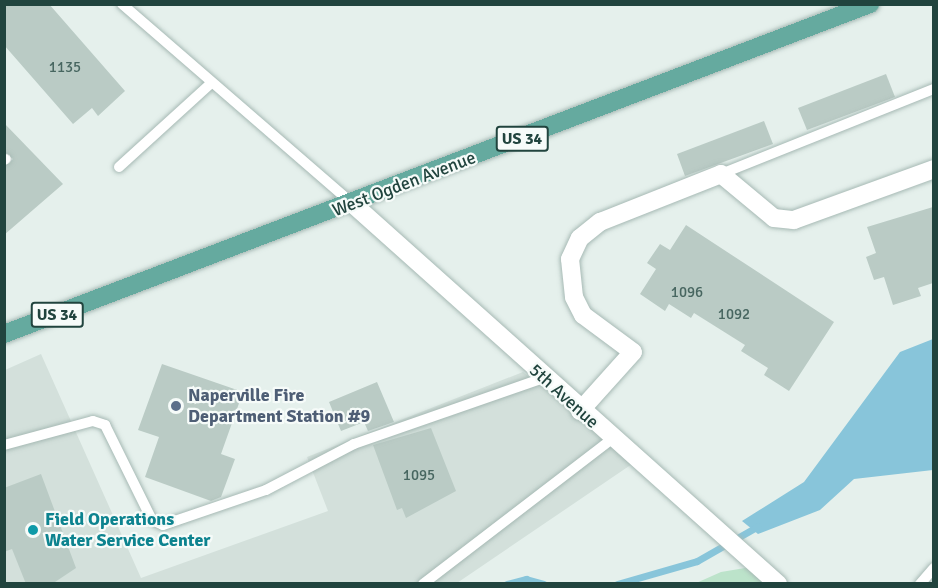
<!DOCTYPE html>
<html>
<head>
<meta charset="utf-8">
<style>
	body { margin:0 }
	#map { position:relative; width:938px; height:588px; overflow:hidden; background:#e5f0ec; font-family:Signika,sans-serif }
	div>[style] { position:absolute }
	.built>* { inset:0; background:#d3e0db }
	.green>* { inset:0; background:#bce3ca }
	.water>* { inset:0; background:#88c5da }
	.stream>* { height:7px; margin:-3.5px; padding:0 3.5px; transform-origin:3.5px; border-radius:3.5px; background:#88c5da }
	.building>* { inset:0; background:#bacbc5 }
	.roads { filter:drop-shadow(0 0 2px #a6b9b4) drop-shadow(0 0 2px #a6b9b4) }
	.lane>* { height:10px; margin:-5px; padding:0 5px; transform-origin:5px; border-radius:5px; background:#fff }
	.street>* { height:18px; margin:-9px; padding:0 9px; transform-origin:9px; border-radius:9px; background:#fff }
	.primary>* { height:18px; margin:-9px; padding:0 9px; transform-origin:9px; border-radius:9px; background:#65aa9f }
	.dots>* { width:16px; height:16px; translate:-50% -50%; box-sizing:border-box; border:3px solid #f6fbf9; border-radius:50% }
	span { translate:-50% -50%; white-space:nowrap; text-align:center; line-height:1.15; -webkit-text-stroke:4.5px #f6fbf9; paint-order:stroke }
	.number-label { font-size:15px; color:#476660 }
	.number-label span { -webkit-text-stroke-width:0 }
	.shield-label span { padding:2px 4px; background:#f6fbf9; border:2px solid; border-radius:4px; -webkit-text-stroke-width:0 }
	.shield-label { font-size:16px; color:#21443e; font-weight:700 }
	.street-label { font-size:18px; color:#21443e }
	.service-label { font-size:18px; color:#4e5e75; font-weight:700 }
	.left { translate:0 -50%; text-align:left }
	.culture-label { font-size:18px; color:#0d838f; font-weight:700 }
	.frame { position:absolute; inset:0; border:6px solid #21443e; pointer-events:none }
</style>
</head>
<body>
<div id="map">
	<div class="built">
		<i style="clip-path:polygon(41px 354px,141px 578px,328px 511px,307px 457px,523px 372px,635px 462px,457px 583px,5px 584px,5px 370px)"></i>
	</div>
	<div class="green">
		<i style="clip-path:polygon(751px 567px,773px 584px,694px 584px,721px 572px)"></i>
	</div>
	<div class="water">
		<i style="clip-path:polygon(933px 339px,933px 470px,854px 479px,820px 510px,758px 534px,742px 521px,804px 482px,900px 352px)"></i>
	</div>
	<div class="stream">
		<i style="left:507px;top:584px;width:20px;rotate:-15deg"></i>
		<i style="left:526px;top:579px;width:18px;rotate:16deg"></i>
		<i style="left:617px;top:584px;width:83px;rotate:-16deg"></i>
		<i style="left:697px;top:561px;width:70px;rotate:-29.8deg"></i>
	</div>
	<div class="building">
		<i style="clip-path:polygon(4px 4px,49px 4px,125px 91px,98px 116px,92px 108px,73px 124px,4px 45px)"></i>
		<i style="clip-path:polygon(886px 74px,895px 97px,807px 130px,798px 108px)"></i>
		<i style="clip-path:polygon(764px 121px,773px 144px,685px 176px,677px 154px)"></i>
		<i style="clip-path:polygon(4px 123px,63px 184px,4px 235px,4px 167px,13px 159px,4px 152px)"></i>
		<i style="clip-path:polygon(933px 207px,933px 283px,918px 288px,921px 296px,893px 305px,884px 277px,874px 280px,866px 257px,876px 253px,867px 227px)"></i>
		<i style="clip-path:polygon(686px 225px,834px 322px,789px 391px,764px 375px,768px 368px,741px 351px,745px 345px,694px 313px,691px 318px,669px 304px,665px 311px,640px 294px,656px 269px,647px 263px,660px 244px,670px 250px)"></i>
		<i style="clip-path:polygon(162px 364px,243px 392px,221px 454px,235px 459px,221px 497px,211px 501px,145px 477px,159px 437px,138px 430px)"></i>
		<i style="clip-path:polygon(377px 382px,394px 422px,368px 431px,364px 422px,341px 431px,329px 402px)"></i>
		<i style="clip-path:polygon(431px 428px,456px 491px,406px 518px,402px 508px,397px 510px,373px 445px)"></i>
		<i style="clip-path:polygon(41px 474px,76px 568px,52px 584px,26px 584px,12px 549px,4px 552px,4px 488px)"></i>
	</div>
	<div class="roads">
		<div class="lane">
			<i style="left:122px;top:4px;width:306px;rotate:40.9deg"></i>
			<i style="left:4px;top:160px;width:2px;rotate:-27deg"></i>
			<i style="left:119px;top:167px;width:122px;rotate:-42.3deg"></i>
			<i style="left:721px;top:174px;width:229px;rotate:-21.8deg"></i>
			<i style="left:4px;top:445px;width:92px;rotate:-15.1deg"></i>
			<i style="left:93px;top:421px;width:13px;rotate:18deg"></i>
			<i style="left:105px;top:425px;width:106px;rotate:63.7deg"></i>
			<i style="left:152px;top:520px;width:12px;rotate:24deg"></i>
			<i style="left:163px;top:525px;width:109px;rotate:-18.8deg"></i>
			<i style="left:266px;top:490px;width:99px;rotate:-27.6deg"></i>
			<i style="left:354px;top:444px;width:201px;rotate:-19.2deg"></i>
			<i style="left:423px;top:584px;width:238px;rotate:-37.5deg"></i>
			<i style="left:920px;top:584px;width:21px;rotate:-49deg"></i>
		</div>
		<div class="street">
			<i style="left:354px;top:205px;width:569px;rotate:41.79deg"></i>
			<i style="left:580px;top:411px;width:79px;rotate:-48.1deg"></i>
			<i style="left:633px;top:352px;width:62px;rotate:-143.5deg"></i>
			<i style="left:583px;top:315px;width:20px;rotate:-117deg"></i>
			<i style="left:574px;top:297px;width:38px;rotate:-96deg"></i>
			<i style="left:570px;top:259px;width:23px;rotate:-65deg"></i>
			<i style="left:580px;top:238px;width:26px;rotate:-39deg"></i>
			<i style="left:600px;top:222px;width:130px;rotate:-21.6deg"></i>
			<i style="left:721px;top:174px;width:69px;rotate:39.7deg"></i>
			<i style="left:774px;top:218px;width:20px;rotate:6deg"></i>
			<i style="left:794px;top:220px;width:149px;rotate:-20deg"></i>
		</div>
		<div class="primary">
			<i style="left:4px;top:334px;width:927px;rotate:-20.86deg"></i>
		</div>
	</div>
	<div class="dots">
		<i style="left:176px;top:406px;background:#5c6f8a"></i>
		<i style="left:33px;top:530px;background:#0f9aa8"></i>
	</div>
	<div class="number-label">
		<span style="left:65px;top:68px">1135</span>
		<span style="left:687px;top:293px">1096</span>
		<span style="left:734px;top:315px">1092</span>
		<span style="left:419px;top:476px">1095</span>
	</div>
	<div class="shield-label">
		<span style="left:522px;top:139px">US 34</span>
		<span style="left:57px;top:315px">US 34</span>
	</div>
	<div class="street-label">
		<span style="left:404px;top:184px;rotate:-21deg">West Ogden Avenue</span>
		<span style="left:564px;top:396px;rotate:42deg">5th Avenue</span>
	</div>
	<div class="service-label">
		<span class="left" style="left:188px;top:406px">Naperville Fire<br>Department Station #9</span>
	</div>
	<div class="culture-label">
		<span class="left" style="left:45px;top:530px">Field Operations<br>Water Service Center</span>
	</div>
	<div class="frame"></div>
</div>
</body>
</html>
